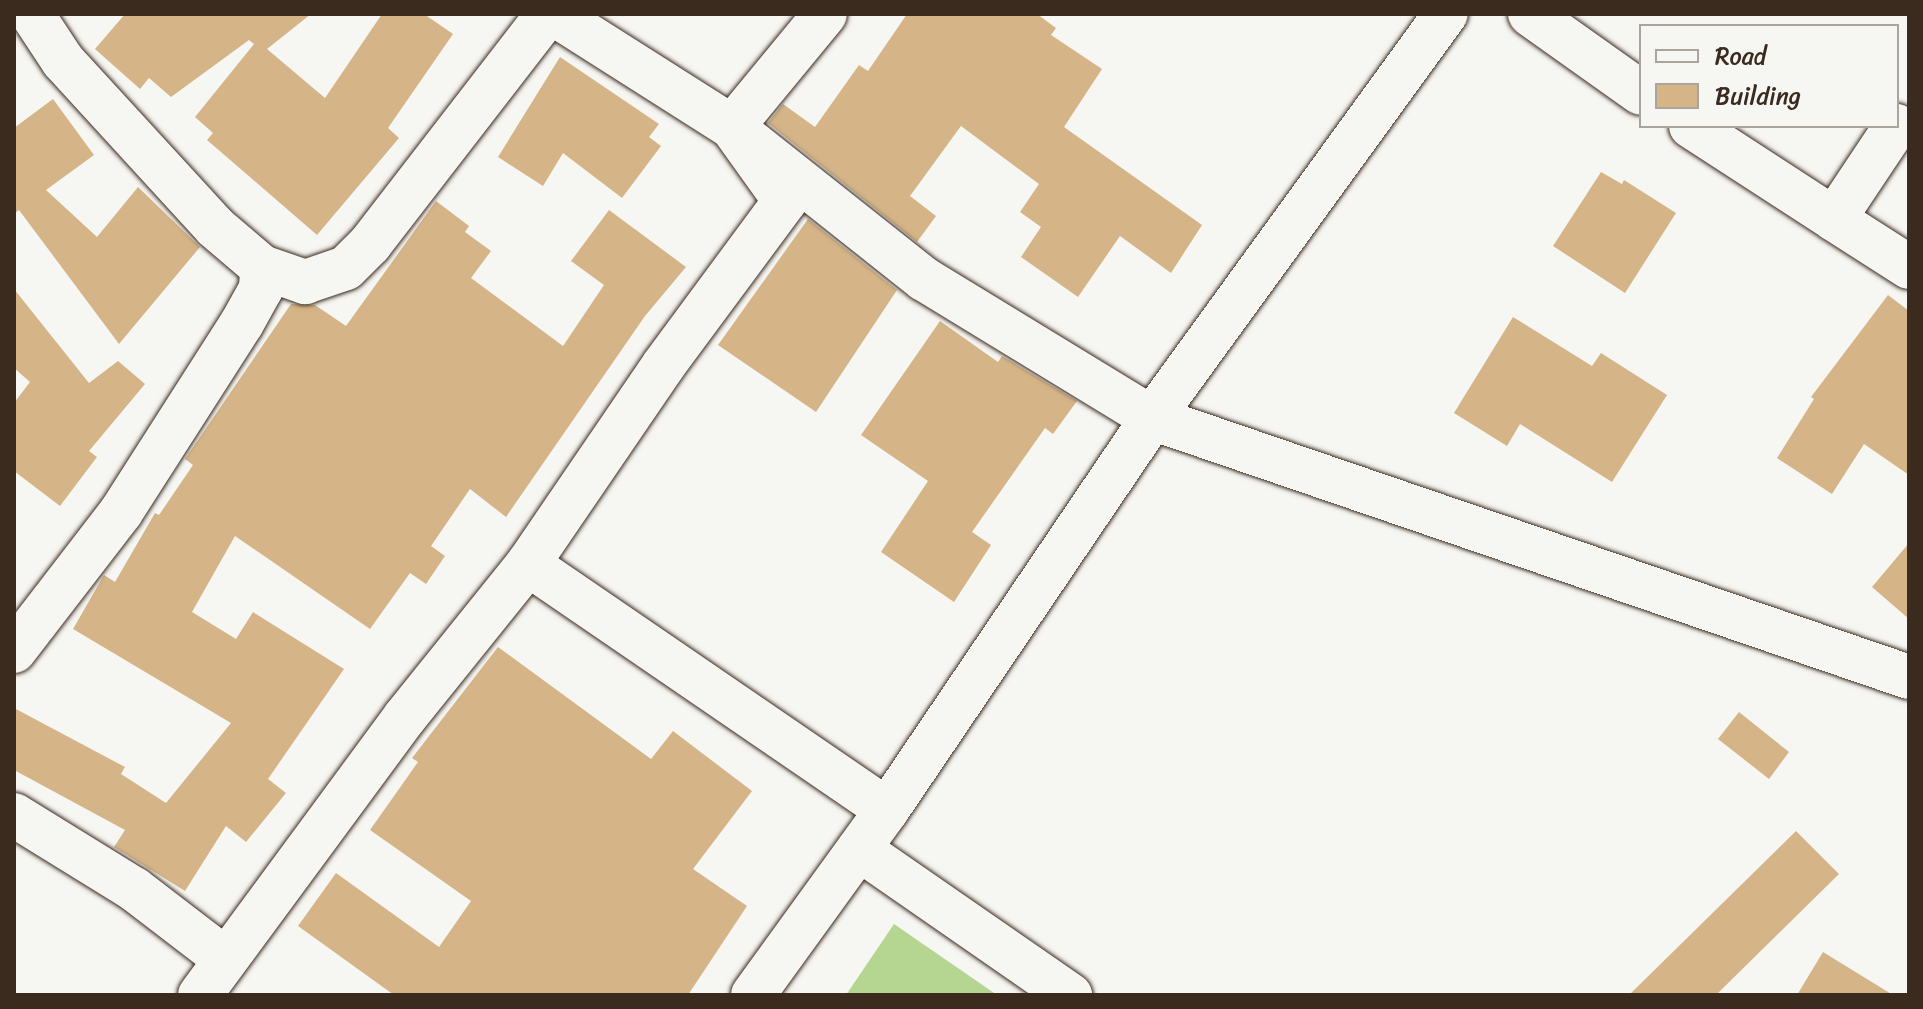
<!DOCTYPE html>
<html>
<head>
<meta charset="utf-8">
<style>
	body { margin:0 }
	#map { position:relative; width:1923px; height:1009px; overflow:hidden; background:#f6f6f2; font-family:Sriracha,sans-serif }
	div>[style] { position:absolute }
	.green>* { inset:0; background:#b4d690 }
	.building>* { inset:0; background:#d5b588 }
	.roads { filter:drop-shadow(0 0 2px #3b2a1e) drop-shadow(0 0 2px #3b2a1e) }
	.minor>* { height:44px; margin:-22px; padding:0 22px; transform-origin:22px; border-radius:22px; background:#f6f6f2 }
	.major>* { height:44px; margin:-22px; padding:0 22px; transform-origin:22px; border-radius:22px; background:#f6f6f2 }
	span { translate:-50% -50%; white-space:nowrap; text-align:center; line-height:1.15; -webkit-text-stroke:7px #f6f6f2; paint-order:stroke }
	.frame { position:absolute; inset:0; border:16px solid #3b2a1e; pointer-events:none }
	.legend { position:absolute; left:1639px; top:24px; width:260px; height:104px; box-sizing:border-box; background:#f6f6f2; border:2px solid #aba49d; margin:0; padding:10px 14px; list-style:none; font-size:24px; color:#3b2a1e }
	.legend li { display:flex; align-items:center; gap:16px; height:40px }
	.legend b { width:40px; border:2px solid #aba49d }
</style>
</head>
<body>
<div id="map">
	<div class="green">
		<i style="clip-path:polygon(894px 924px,997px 995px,846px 995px)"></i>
	</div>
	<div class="building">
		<i style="clip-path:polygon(125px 14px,311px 14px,267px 49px,325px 98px,382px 14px,424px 14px,453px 34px,388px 128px,399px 138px,317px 235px,207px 140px,213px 133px,195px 117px,254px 44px,249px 40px,171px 97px,149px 78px,140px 89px,95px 49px)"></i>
		<i style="clip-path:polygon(907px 14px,1037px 14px,1056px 28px,1051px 35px,1102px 69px,1064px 127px,1202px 225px,1171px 273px,1120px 236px,1078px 297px,1021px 257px,1041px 227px,1020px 212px,1039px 184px,961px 126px,910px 196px,936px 216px,917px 242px,768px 123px,783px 104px,815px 127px,859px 65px,868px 71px)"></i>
		<i style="clip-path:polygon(560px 57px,659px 124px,649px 137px,661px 146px,622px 198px,563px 153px,543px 186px,498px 157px)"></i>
		<i style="clip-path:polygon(53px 99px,94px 155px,46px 190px,97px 237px,138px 187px,200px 247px,119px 344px,19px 210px,14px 214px,14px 128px)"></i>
		<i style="clip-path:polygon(1601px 172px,1622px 184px,1624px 180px,1676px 213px,1625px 293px,1553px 246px)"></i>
		<i style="clip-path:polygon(436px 201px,469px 226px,465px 232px,491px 251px,471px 278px,563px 346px,604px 285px,571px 261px,609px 210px,686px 267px,645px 316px,506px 517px,470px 489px,431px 546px,445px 556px,426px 584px,410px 573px,370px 629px,235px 536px,192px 612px,236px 639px,253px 612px,344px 669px,268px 779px,286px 793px,246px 842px,226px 826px,185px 891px,114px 847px,125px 830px,14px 770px,14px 708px,125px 767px,121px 774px,166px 803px,231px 723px,73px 629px,104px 575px,115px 582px,155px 513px,159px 515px,193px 465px,185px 459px,291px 304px,315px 305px,346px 326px)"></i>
		<i style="clip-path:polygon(808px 219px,897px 290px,816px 412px,718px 345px)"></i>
		<i style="clip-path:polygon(14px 289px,89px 383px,118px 361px,145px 384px,89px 451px,97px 457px,60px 506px,14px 471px,14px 403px,30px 382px,14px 368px)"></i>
		<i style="clip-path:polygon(1888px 295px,1909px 311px,1909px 475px,1864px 444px,1832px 494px,1777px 458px,1814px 399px,1811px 397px)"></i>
		<i style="clip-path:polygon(1513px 317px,1592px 366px,1601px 353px,1667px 395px,1612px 482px,1520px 424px,1507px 446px,1454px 413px)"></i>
		<i style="clip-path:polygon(940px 321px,998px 362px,1002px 356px,1077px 401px,1053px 434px,1045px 428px,972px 532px,991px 545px,954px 602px,881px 552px,928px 481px,861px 435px)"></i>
		<i style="clip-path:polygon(1909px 543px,1909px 619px,1872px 587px)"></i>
		<i style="clip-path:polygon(498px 647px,651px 759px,673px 731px,752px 791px,693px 869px,747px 906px,688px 995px,394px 995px,298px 926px,336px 873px,439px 947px,471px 901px,370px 830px,418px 762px,412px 758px)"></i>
		<i style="clip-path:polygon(1739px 712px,1789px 752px,1769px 779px,1718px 739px)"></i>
		<i style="clip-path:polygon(1796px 831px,1839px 874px,1716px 995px,1629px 995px)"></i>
		<i style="clip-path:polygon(1823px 952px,1893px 995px,1797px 995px)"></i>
	</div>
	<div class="roads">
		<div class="minor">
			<i style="left:32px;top:14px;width:56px;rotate:56.6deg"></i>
			<i style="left:63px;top:61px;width:225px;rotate:47.5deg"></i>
			<i style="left:215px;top:227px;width:62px;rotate:40.4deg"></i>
			<i style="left:262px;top:267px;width:46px;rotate:19.2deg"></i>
			<i style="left:305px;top:282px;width:43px;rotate:-18.9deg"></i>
			<i style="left:346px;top:268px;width:34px;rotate:-45deg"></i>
			<i style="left:370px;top:244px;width:291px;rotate:-52.3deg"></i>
			<i style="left:554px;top:14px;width:211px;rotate:32.4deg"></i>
			<i style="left:732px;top:127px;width:245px;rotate:38.4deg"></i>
			<i style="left:924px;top:279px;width:267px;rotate:31.4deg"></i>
			<i style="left:1152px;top:418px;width:800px;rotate:18.89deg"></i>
			<i style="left:1530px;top:14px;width:136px;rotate:35.4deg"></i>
			<i style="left:1691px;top:126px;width:171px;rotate:33deg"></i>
			<i style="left:1834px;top:219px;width:112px;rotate:-56.3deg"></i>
			<i style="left:1834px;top:219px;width:89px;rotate:32.6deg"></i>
			<i style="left:528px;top:564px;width:435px;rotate:34.4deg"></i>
			<i style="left:14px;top:651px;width:175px;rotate:-52.4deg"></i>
			<i style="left:121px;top:512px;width:224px;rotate:-57.4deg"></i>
			<i style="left:242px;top:323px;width:39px;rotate:-61deg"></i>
			<i style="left:261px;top:289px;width:22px;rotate:-87deg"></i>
			<i style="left:14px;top:815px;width:141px;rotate:31.7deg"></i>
			<i style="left:134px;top:889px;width:113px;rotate:37.5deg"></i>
			<i style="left:859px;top:849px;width:257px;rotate:34.7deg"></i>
			<i style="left:200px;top:995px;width:345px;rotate:-53.6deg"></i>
			<i style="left:405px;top:717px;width:196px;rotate:-51.2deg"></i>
			<i style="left:528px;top:564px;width:240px;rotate:-55.7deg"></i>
			<i style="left:663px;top:366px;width:205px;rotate:-53.5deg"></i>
			<i style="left:785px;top:201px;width:91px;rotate:-125.6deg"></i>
			<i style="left:732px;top:127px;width:146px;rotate:-50.5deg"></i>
		</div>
		<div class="major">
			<i style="left:753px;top:995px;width:228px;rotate:-54.1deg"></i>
			<i style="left:887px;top:810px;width:473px;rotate:-55.9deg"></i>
			<i style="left:1152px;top:418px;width:500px;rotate:-54deg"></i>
		</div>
	</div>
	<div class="frame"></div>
	<ul class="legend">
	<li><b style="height:10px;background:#f6f6f2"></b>Road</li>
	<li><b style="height:22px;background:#d5b588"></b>Building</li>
	</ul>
</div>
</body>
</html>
